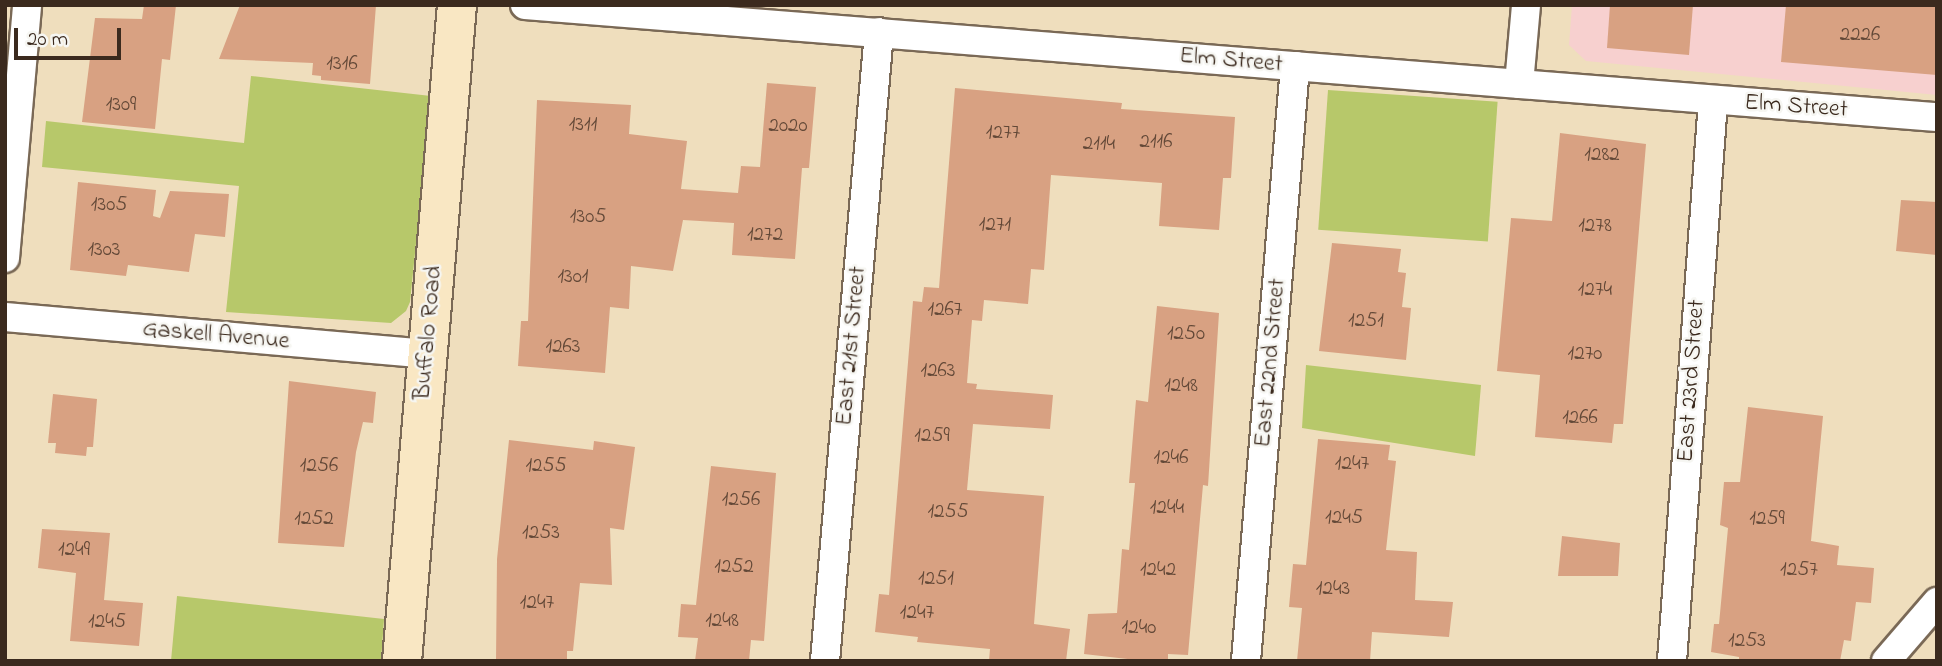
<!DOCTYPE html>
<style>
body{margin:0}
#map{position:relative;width:1942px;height:666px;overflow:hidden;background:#efdebd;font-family:"Indie Flower",sans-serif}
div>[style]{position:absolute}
.built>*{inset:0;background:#f7d0cf}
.green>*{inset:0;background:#b7c86a;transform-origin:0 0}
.building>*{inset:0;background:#d8a182}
.roads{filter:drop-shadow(2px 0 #7a6956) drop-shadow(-2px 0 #7a6956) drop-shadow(0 2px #7a6956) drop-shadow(0 -2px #7a6956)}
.minor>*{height:28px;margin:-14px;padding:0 14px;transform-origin:14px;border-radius:14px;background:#fff}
.secondary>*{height:38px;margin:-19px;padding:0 19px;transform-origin:19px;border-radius:19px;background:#f9e7c3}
span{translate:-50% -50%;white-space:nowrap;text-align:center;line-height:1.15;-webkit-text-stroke:5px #f6f6f2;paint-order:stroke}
.number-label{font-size:21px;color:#624837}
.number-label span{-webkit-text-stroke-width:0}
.street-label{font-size:24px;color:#3b2a1e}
.frame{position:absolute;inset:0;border:7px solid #3b2a1e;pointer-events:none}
.scale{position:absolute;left:14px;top:28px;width:107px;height:32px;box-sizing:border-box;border:4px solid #3b2a1e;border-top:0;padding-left:9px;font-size:21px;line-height:24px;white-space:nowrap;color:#3b2a1e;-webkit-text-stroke:5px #f6f6f2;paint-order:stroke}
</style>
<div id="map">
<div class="built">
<div style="clip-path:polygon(1572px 5px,1937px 5px,1937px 95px,1586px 61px,1569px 45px)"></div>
</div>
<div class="green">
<div style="clip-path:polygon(251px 76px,431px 96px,410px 302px,406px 311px,391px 323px,226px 312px,239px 186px,42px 167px,46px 121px,244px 143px)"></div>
<div style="left:1328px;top:90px;width:170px;height:140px;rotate:4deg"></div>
<div style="clip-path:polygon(1306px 365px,1481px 385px,1475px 456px,1302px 428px)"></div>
<div style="clip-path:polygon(177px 596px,384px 619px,381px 661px,171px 661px)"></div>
</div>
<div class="building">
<div style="clip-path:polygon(144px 5px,176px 5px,170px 60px,162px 59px,155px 129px,82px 122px,95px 18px,142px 19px)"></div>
<div style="clip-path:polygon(240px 5px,376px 5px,370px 84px,321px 80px,321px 76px,312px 75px,313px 63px,219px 59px)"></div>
<div style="clip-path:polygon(1610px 5px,1693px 5px,1689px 55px,1607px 48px)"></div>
<div style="clip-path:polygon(1786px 5px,1937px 5px,1937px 75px,1781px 62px)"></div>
<div style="clip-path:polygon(767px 83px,816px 87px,809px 168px,802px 168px,795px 259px,732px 255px,734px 223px,683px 220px,673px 271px,631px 266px,629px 309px,610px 307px,605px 373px,518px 366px,521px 321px,528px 321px,537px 100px,631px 105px,629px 134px,687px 141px,681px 189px,738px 193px,741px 166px,760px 167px)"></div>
<div style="clip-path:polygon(955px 88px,1122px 103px,1121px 109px,1235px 117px,1231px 178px,1223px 178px,1219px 230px,1159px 226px,1162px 183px,1051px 175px,1044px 270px,1031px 269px,1028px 304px,984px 300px,982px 321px,972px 320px,967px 383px,977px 384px,976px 389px,1053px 395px,1050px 429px,973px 424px,967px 490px,1044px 496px,1034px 624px,1070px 629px,1066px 661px,989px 661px,990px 649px,917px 642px,918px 637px,875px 632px,879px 594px,889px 595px,913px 301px,922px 302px,924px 287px,939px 288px)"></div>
<div style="clip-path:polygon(1560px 133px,1646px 144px,1623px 424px,1614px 424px,1612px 443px,1535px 437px,1540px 375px,1497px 371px,1511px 218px,1552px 221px)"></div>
<div style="clip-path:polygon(78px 182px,156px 190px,153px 216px,160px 218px,170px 191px,229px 194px,225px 237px,195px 234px,189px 272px,128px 265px,126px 276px,70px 270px)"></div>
<div style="clip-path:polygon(1901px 200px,1937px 202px,1937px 255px,1896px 251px)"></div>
<div style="clip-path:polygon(1332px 243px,1401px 249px,1398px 272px,1406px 273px,1402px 307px,1411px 308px,1406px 360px,1319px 351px)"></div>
<div style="clip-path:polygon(1157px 306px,1219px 313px,1208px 486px,1203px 485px,1188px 655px,1168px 654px,1168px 661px,1145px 661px,1084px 654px,1088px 614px,1117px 613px,1122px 549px,1129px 550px,1135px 483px,1129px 483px,1136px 400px,1148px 402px)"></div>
<div style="clip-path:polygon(289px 381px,376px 392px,373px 423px,363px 422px,356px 452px,344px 547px,278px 543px)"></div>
<div style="clip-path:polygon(53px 394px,97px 399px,93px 447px,87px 447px,86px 456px,55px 453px,56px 443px,48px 443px)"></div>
<div style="clip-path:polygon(1748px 407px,1823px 416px,1811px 541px,1839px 546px,1837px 565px,1874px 568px,1871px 603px,1856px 602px,1851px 641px,1844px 640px,1840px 661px,1739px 661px,1739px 657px,1711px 652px,1714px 624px,1719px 624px,1728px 528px,1720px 525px,1724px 482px,1740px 482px)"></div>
<div style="clip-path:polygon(1318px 439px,1390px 445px,1388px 460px,1396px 461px,1386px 550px,1417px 552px,1415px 600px,1453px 602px,1449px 637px,1372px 632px,1370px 661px,1297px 661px,1302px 608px,1289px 607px,1293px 564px,1306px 565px)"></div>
<div style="clip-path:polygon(509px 440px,593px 450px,594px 441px,635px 447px,624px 530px,610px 528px,612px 585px,580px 583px,573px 651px,567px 651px,567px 661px,496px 661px,497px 559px)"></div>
<div style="clip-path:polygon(711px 466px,776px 473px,764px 641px,751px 640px,749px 661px,695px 661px,698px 638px,678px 637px,681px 604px,696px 605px)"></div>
<div style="clip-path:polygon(42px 529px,110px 533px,104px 600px,143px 603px,139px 646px,70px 641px,76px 573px,38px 568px)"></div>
<div style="clip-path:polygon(1562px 536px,1620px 543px,1618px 576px,1558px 576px)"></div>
</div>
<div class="roads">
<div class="minor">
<div style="left:525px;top:5px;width:1416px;rotate:4.54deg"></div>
<div style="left:1519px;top:84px;width:79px;rotate:-84.9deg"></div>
<div style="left:5px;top:258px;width:254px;rotate:-85deg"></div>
<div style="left:5px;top:317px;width:424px;rotate:5deg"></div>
<div style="left:825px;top:661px;width:631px;rotate:-85.09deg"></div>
<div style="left:1246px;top:661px;width:597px;rotate:-85.29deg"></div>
<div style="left:1672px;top:661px;width:561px;rotate:-85.81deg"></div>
<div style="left:1886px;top:661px;width:78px;rotate:-49.2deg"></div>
</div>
<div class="secondary">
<div style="left:402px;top:661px;width:658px;rotate:-85.21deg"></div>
</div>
</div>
<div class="number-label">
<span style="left:1860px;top:35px">2226</span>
<span style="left:342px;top:64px">1316</span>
<span style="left:121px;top:105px">1309</span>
<span style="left:583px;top:125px">1311</span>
<span style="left:788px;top:126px">2020</span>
<span style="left:1003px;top:133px">1277</span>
<span style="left:1156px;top:142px">2116</span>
<span style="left:1099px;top:144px">2114</span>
<span style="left:1602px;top:155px">1282</span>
<span style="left:109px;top:205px">1305</span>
<span style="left:588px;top:217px">1305</span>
<span style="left:995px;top:225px">1271</span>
<span style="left:1595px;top:226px">1278</span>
<span style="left:765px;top:235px">1272</span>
<span style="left:104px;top:250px">1303</span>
<span style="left:573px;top:277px">1301</span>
<span style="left:1595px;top:290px">1274</span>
<span style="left:945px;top:310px">1267</span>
<span style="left:1366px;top:321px">1251</span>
<span style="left:1186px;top:334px">1250</span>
<span style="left:563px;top:347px">1263</span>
<span style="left:1585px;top:354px">1270</span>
<span style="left:938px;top:371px">1263</span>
<span style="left:1181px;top:386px">1248</span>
<span style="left:1580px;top:418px">1266</span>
<span style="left:932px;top:436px">1259</span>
<span style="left:1171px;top:458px">1246</span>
<span style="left:1352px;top:464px">1247</span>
<span style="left:319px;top:466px">1256</span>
<span style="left:546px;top:466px">1255</span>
<span style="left:741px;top:500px">1256</span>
<span style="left:1167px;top:508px">1244</span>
<span style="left:948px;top:512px">1255</span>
<span style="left:1344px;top:518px">1245</span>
<span style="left:314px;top:519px">1252</span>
<span style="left:1767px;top:519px">1259</span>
<span style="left:541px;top:533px">1253</span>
<span style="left:74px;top:550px">1249</span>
<span style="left:734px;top:567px">1252</span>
<span style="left:1158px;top:570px">1242</span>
<span style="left:1799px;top:570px">1257</span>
<span style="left:936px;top:579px">1251</span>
<span style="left:1333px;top:589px">1243</span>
<span style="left:537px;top:603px">1247</span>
<span style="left:917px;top:613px">1247</span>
<span style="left:722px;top:621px">1248</span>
<span style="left:107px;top:622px">1245</span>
<span style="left:1139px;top:628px">1240</span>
<span style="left:1747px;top:641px">1253</span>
</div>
<div class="street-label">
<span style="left:1231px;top:61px;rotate:5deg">Elm Street</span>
<span style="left:1796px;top:107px;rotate:4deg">Elm Street</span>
<span style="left:429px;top:333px;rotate:-85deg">Buffalo Road</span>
<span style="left:216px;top:336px;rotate:5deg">Gaskell Avenue</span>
<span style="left:852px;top:346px;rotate:-85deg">East 21st Street</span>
<span style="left:1271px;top:363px;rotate:-85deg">East 22nd Street</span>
<span style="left:1692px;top:381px;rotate:-86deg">East 23rd Street</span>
</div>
<div class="frame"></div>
<div class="scale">20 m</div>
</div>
